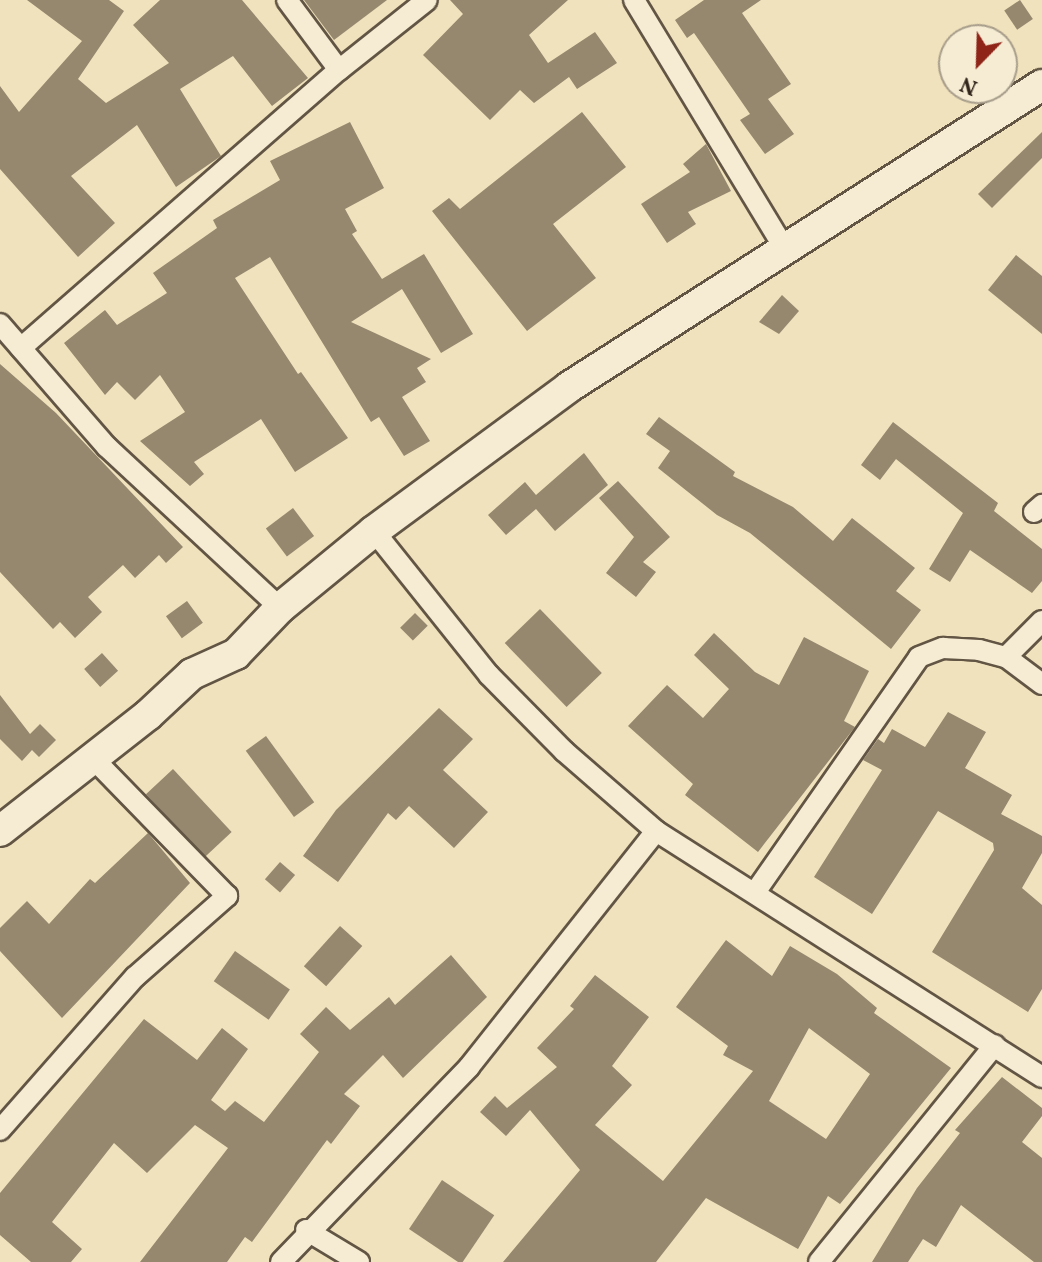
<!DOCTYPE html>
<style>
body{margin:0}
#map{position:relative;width:1042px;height:1262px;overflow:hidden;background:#f0e2bc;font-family:Vollkorn,serif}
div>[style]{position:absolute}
.building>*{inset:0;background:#95886f;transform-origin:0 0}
.roads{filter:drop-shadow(2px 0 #625544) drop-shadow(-2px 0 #625544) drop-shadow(0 2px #625544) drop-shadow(0 -2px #625544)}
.minor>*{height:20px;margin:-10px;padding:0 10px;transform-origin:10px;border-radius:10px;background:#f5ecd3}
.secondary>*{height:30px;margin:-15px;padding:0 15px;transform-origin:15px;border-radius:15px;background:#f5ecd3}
span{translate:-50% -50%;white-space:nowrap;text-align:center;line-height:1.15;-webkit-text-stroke:8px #f5ecd3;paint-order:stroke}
.north{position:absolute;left:938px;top:24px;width:80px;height:80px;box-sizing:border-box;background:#f5ecd3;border:2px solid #a79d8a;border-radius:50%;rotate:203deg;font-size:22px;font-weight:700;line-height:32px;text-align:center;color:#33261c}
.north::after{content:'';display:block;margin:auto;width:28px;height:36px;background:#8f2418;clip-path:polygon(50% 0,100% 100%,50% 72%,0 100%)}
</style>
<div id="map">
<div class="building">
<div style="clip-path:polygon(27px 0,109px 0,124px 11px,78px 79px,106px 103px,169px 63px,133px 25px,160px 0,242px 0,308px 78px,272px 106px,233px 56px,180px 89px,221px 156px,176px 187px,137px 125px,71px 176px,115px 223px,78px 257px,0 169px,0 86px,19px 112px,82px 41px)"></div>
<div style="clip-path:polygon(304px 0,387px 0,334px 40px)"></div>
<div style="clip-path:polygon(450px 0,568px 0,529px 35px,548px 63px,595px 32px,617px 63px,577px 89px,569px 77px,534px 103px,520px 90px,490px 120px,423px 55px,463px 14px)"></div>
<div style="clip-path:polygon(704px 0,761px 0,742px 13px,791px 84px,768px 99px,794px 134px,765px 154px,740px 120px,750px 114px,694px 33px,687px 38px,675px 20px)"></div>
<div style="left:1020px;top:0;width:23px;height:19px;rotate:56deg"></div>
<div style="clip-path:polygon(582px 112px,626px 167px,553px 224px,596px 278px,527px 331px,432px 211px,449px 198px,460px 209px)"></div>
<div style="clip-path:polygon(350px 122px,384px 188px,345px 209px,357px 231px,352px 234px,382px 279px,424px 254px,473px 334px,441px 353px,402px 289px,351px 322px,431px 359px,417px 368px,426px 382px,402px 397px,430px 441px,404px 456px,379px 417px,371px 422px,270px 257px,235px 278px,298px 374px,301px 372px,348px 438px,295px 472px,261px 419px,194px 462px,204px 474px,190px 486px,140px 441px,185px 412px,160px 375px,135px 400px,117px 382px,105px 395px,64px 343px,105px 310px,117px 325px,167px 293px,153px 273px,217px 228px,213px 220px,280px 180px,270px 161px)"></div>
<div style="clip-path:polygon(1042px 132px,1042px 158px,992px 208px,978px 194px)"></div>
<div style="clip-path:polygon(706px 144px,731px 191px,688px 212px,696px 224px,667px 243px,641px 204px,690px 172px,683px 164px)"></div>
<div style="clip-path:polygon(1016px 255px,1042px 276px,1042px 334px,988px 290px)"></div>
<div style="clip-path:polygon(782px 295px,799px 311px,779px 334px,759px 322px)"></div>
<div style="clip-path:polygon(0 364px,56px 413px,183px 547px,166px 563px,159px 555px,135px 578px,123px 565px,88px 597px,102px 612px,75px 638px,60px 622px,53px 629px,0 572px)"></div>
<div style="clip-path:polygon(659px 417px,735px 472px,733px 476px,793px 507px,833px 541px,852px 518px,915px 568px,896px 591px,921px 610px,891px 649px,750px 533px,717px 515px,658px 468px,670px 451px,646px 434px)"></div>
<div style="clip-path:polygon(893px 422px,998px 503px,994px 511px,1042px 549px,1042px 581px,1032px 593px,970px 550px,950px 582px,929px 569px,963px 513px,896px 459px,880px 480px,861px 465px)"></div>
<div style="clip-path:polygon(584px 453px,608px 485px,555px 531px,536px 509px,506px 535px,488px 515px,525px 482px,536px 495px)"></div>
<div style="clip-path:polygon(618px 481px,670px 537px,643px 562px,656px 572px,636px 597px,606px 573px,634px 537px,599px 498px)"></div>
<div style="left:293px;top:508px;width:35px;height:34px;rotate:53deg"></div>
<div style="left:187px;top:601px;width:27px;height:26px;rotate:54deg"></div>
<div style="left:540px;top:609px;width:89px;height:49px;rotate:46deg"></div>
<div style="left:415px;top:613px;width:18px;height:21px;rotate:45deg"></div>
<div style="clip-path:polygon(714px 633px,755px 672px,779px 685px,804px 637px,869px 671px,844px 721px,855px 727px,758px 852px,685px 795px,693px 784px,628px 726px,667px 685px,703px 718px,729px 689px,694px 655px)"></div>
<div style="left:102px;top:653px;width:24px;height:24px;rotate:48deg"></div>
<div style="clip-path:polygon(0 695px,30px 734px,40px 724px,56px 740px,39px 757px,32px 750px,22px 761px,0 739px)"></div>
<div style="clip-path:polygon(439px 708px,473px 739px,443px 770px,488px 812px,454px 848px,409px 806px,396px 820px,388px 813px,338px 882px,303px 856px,336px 810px)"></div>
<div style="clip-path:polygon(948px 712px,986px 732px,965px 768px,1012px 795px,1001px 814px,1042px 836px,1042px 853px,1022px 888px,1042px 905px,1042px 989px,1028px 1012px,932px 952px,994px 850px,993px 843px,938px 811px,872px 914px,814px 877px,882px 770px,863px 760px,878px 739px,884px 743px,892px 729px,925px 747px)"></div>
<div style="left:266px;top:736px;width:82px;height:25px;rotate:54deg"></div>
<div style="left:173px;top:769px;width:86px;height:37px;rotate:47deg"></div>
<div style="clip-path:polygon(148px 833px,190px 883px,62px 1018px,0 951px,0 928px,27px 901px,49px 924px,90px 879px,95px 883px)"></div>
<div style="left:280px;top:862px;width:20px;height:23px;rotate:41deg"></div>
<div style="left:340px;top:926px;width:30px;height:54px;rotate:42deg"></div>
<div style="clip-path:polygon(evenodd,726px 940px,772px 976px,790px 946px,837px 974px,877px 1008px,874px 1013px,951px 1068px,840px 1204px,828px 1196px,798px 1249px,706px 1198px,656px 1262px,503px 1262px,580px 1170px,530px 1110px,506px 1136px,480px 1112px,495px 1096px,507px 1108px,557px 1067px,537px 1048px,574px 1009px,570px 1006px,595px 975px,649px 1017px,612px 1066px,632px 1085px,595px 1125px,663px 1181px,753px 1071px,723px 1055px,728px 1046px,676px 1007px,726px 940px,809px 1028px,870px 1074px,826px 1139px,769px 1101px,809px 1028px)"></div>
<div style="left:235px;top:951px;width:67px;height:37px;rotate:35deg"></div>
<div style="clip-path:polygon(451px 955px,487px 997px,403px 1078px,383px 1055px,344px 1094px,360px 1106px,331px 1144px,327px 1140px,252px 1242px,245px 1237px,227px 1262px,140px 1262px,228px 1148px,195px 1125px,147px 1173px,114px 1143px,52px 1222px,82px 1249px,71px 1262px,31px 1262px,0 1235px,0 1193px,144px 1019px,197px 1060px,222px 1028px,248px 1049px,211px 1100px,225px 1111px,235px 1101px,264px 1122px,319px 1052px,300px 1034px,326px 1007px,350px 1030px,389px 997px,395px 1005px)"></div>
<div style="clip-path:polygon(1002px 1077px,1042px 1108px,1042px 1116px,1022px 1142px,1042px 1158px,1042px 1262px,1034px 1262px,961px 1205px,936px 1247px,923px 1239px,908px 1262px,872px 1262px,917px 1188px,960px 1133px,955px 1130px)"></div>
<div style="left:442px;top:1180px;width:63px;height:59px;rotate:34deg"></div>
</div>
<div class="roads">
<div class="minor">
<div style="left:287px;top:0;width:87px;rotate:53.4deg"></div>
<div style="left:634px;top:0;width:288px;rotate:58.8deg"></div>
<div style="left:0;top:324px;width:163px;rotate:49deg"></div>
<div style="left:107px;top:447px;width:236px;rotate:42.9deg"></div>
<div style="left:21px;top:348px;width:422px;rotate:-41.2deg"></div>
<div style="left:339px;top:70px;width:112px;rotate:-38.5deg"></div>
<div style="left:1034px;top:512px;width:11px;rotate:-41deg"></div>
<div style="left:374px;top:531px;width:184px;rotate:51.4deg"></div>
<div style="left:489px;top:675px;width:107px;rotate:45.4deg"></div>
<div style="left:564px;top:751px;width:122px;rotate:41deg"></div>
<div style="left:656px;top:831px;width:458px;rotate:32.5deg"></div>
<div style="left:1006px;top:657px;width:51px;rotate:-45deg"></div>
<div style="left:756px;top:891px;width:285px;rotate:-55.1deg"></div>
<div style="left:919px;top:657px;width:26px;rotate:-21deg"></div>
<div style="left:943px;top:648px;width:36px;rotate:3deg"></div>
<div style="left:979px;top:650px;width:28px;rotate:15deg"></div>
<div style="left:1006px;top:657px;width:45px;rotate:36.9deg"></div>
<div style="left:0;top:1130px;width:204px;rotate:-48.6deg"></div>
<div style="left:135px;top:977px;width:123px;rotate:-41.4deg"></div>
<div style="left:227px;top:896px;width:194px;rotate:-134.2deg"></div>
<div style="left:306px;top:1230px;width:62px;rotate:31.1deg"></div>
<div style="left:281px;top:1262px;width:271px;rotate:-46deg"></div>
<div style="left:469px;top:1067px;width:301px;rotate:-51.6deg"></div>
<div style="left:819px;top:1262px;width:279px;rotate:-51deg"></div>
</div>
<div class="secondary">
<div style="left:0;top:831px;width:188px;rotate:-38.1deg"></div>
<div style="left:148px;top:715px;width:60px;rotate:-43deg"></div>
<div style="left:192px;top:674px;width:48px;rotate:-24.4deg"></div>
<div style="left:236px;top:654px;width:64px;rotate:-46.3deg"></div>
<div style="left:280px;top:608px;width:122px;rotate:-39.3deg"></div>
<div style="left:374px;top:531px;width:242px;rotate:-36.4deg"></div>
<div style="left:569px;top:387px;width:561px;rotate:-32.56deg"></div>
</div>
</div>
<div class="north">N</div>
</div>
